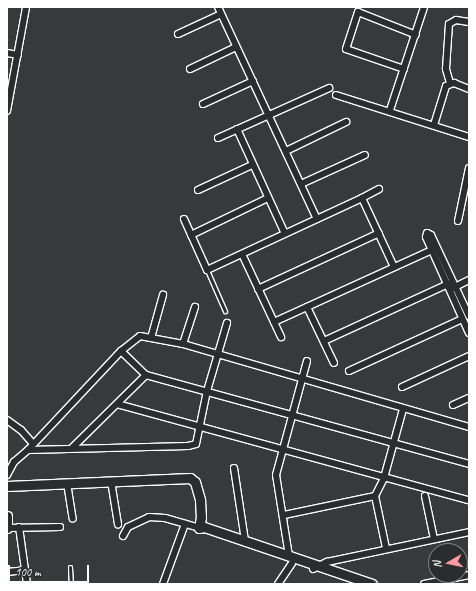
<!DOCTYPE html>
<style>
body{margin:0}
#map{position:relative;width:476px;height:591px;overflow:hidden;background:#373a3b;font-family:Caveat,sans-serif}
div>[style]{position:absolute}
.roads{filter:drop-shadow(1px 0 #fff) drop-shadow(-1px 0 #fff) drop-shadow(0 1px #fff) drop-shadow(0 -1px #fff)}
.lane>*{height:3px;margin:-1.5px;padding:0 1.5px;transform-origin:1.5px;border-radius:1.5px;background:#2a2d2e}
.street>*{height:6px;margin:-3px;padding:0 3px;transform-origin:3px;border-radius:3px;background:#2a2d2e}
.secondary>*{height:9px;margin:-4.5px;padding:0 4.5px;transform-origin:4.5px;border-radius:4.5px;background:#2a2d2e}
span{translate:-50% -50%;white-space:nowrap;text-align:center;line-height:1.15;-webkit-text-stroke:4px #2a2d2e;paint-order:stroke}
.frame{position:absolute;inset:0;border:8px solid #fff;pointer-events:none}
.north{position:absolute;left:428px;top:543px;width:40px;height:40px;box-sizing:border-box;background:#2a2d2e;border:1px solid #7f8182;border-radius:50%;rotate:261deg;font-size:11px;font-weight:700;line-height:16px;text-align:center;color:#fff}
.north::after{content:'';display:block;margin:auto;width:14px;height:18px;background:#ff9aa2;clip-path:polygon(50% 0,100% 100%,50% 72%,0 100%)}
.scale{position:absolute;left:8px;top:565px;width:81px;height:18px;box-sizing:border-box;border:2px solid #fff;border-top:0;padding-left:5px;font-size:12px;line-height:14px;white-space:nowrap;color:#fff;-webkit-text-stroke:3px #2a2d2e;paint-order:stroke}
</style>
<div id="map">
<div class="roads">
<div class="lane">
<div style="left:207px;top:270px;width:45px;rotate:66.3deg"></div>
<div style="left:70px;top:567px;width:17px;rotate:87deg"></div>
</div>
<div class="street">
<div style="left:218px;top:7px;width:234px;rotate:65deg"></div>
<div style="left:178px;top:34px;width:47px;rotate:-24.9deg"></div>
<div style="left:7px;top:53px;width:11px;rotate:10deg"></div>
<div style="left:190px;top:69px;width:51px;rotate:-25.6deg"></div>
<div style="left:404px;top:69px;width:61px;rotate:-161deg"></div>
<div style="left:346px;top:49px;width:39px;rotate:-72deg"></div>
<div style="left:358px;top:12px;width:62px;rotate:21.6deg"></div>
<div style="left:450px;top:83px;width:15px;rotate:-106deg"></div>
<div style="left:446px;top:69px;width:45px;rotate:-86.2deg"></div>
<div style="left:449px;top:24px;width:8px;rotate:-30deg"></div>
<div style="left:456px;top:20px;width:13px;rotate:9deg"></div>
<div style="left:336px;top:95px;width:139px;rotate:17.5deg"></div>
<div style="left:203px;top:104px;width:55px;rotate:-24.7deg"></div>
<div style="left:390px;top:110px;width:108px;rotate:-71.7deg"></div>
<div style="left:7px;top:111px;width:106px;rotate:-79.6deg"></div>
<div style="left:434px;top:125px;width:41px;rotate:-72.9deg"></div>
<div style="left:446px;top:86px;width:9px;rotate:-21deg"></div>
<div style="left:454px;top:83px;width:16px;rotate:22deg"></div>
<div style="left:237px;top:129px;width:115px;rotate:65.4deg"></div>
<div style="left:218px;top:138px;width:122px;rotate:-24.2deg"></div>
<div style="left:286px;top:151px;width:67px;rotate:-25.8deg"></div>
<div style="left:301px;top:184px;width:70px;rotate:-24.4deg"></div>
<div style="left:379px;top:189px;width:19px;rotate:152deg"></div>
<div style="left:362px;top:198px;width:76px;rotate:65.1deg"></div>
<div style="left:198px;top:190px;width:60px;rotate:-24.8deg"></div>
<div style="left:184px;top:219px;width:56px;rotate:65.7deg"></div>
<div style="left:207px;top:270px;width:171px;rotate:-24.9deg"></div>
<div style="left:458px;top:221px;width:54px;rotate:-78.3deg"></div>
<div style="left:191px;top:235px;width:85px;rotate:-25.7deg"></div>
<div style="left:242px;top:254px;width:92px;rotate:64.8deg"></div>
<div style="left:453px;top:288px;width:18px;rotate:-27deg"></div>
<div style="left:258px;top:289px;width:133px;rotate:-24.8deg"></div>
<div style="left:307px;top:307px;width:62px;rotate:64.3deg"></div>
<div style="left:469px;top:316px;width:89px;rotate:-115.1deg"></div>
<div style="left:431px;top:235px;width:4px;rotate:-153deg"></div>
<div style="left:427px;top:233px;width:4px;rotate:104deg"></div>
<div style="left:426px;top:237px;width:105px;rotate:65.9deg"></div>
<div style="left:274px;top:322px;width:176px;rotate:-24.5deg"></div>
<div style="left:151px;top:338px;width:45px;rotate:-74.4deg"></div>
<div style="left:324px;top:341px;width:139px;rotate:-24.7deg"></div>
<div style="left:183px;top:344px;width:39px;rotate:-72deg"></div>
<div style="left:121px;top:351px;width:35px;rotate:44deg"></div>
<div style="left:146px;top:375px;width:335px;rotate:15.4deg"></div>
<div style="left:349px;top:371px;width:124px;rotate:-24.7deg"></div>
<div style="left:402px;top:387px;width:74px;rotate:-24.8deg"></div>
<div style="left:117px;top:404px;width:365px;rotate:15.3deg"></div>
<div style="left:453px;top:405px;width:17px;rotate:-24deg"></div>
<div style="left:7px;top:420px;width:17px;rotate:36deg"></div>
<div style="left:21px;top:430px;width:18px;rotate:49deg"></div>
<div style="left:72px;top:448px;width:104px;rotate:-44.6deg"></div>
<div style="left:28px;top:450px;width:160px;rotate:-1.4deg"></div>
<div style="left:188px;top:446px;width:8px;rotate:-14deg"></div>
<div style="left:196px;top:444px;width:54px;rotate:-78.3deg"></div>
<div style="left:207px;top:391px;width:71px;rotate:-73.6deg"></div>
<div style="left:234px;top:468px;width:74px;rotate:81.4deg"></div>
<div style="left:7px;top:475px;width:15px;rotate:-62deg"></div>
<div style="left:14px;top:462px;width:18px;rotate:-41deg"></div>
<div style="left:28px;top:450px;width:136px;rotate:-46.8deg"></div>
<div style="left:121px;top:351px;width:24px;rotate:-38deg"></div>
<div style="left:140px;top:336px;width:44px;rotate:10.5deg"></div>
<div style="left:183px;top:344px;width:298px;rotate:16.2deg"></div>
<div style="left:111px;top:481px;width:44px;rotate:80.8deg"></div>
<div style="left:67px;top:483px;width:36px;rotate:81deg"></div>
<div style="left:425px;top:496px;width:44px;rotate:78.2deg"></div>
<div style="left:284px;top:515px;width:93px;rotate:-11.8deg"></div>
<div style="left:19px;top:527px;width:58px;rotate:82deg"></div>
<div style="left:8px;top:528px;width:52px;rotate:-1.1deg"></div>
<div style="left:123px;top:536px;width:10px;rotate:-61deg"></div>
<div style="left:128px;top:527px;width:23px;rotate:-25deg"></div>
<div style="left:149px;top:517px;width:16px;rotate:4deg"></div>
<div style="left:165px;top:518px;width:35px;rotate:16deg"></div>
<div style="left:386px;top:548px;width:53px;rotate:-101.9deg"></div>
<div style="left:375px;top:496px;width:20px;rotate:-63deg"></div>
<div style="left:384px;top:478px;width:72px;rotate:-74.6deg"></div>
<div style="left:289px;top:556px;width:82px;rotate:-99.1deg"></div>
<div style="left:276px;top:475px;width:118px;rotate:-74.8deg"></div>
<div style="left:313px;top:569px;width:16px;rotate:-27deg"></div>
<div style="left:327px;top:562px;width:145px;rotate:-11.9deg"></div>
<div style="left:7px;top:572px;width:18px;rotate:-6deg"></div>
<div style="left:163px;top:584px;width:64px;rotate:-69.9deg"></div>
<div style="left:278px;top:584px;width:25px;rotate:-56deg"></div>
<div style="left:424px;top:584px;width:46px;rotate:-11.3deg"></div>
</div>
<div class="secondary">
<div style="left:7px;top:486px;width:183px;rotate:-2.5deg"></div>
<div style="left:190px;top:478px;width:6px;rotate:39deg"></div>
<div style="left:195px;top:482px;width:19px;rotate:74deg"></div>
<div style="left:200px;top:500px;width:17px;rotate:87deg"></div>
<div style="left:201px;top:517px;width:11px;rotate:100deg"></div>
<div style="left:7px;top:516px;width:12px;rotate:90deg"></div>
<div style="left:199px;top:528px;width:5px;rotate:-11deg"></div>
<div style="left:204px;top:527px;width:177px;rotate:18.7deg"></div>
</div>
</div>
<div class="frame"></div>
<div class="north">N</div>
<div class="scale">100 m</div>
</div>
